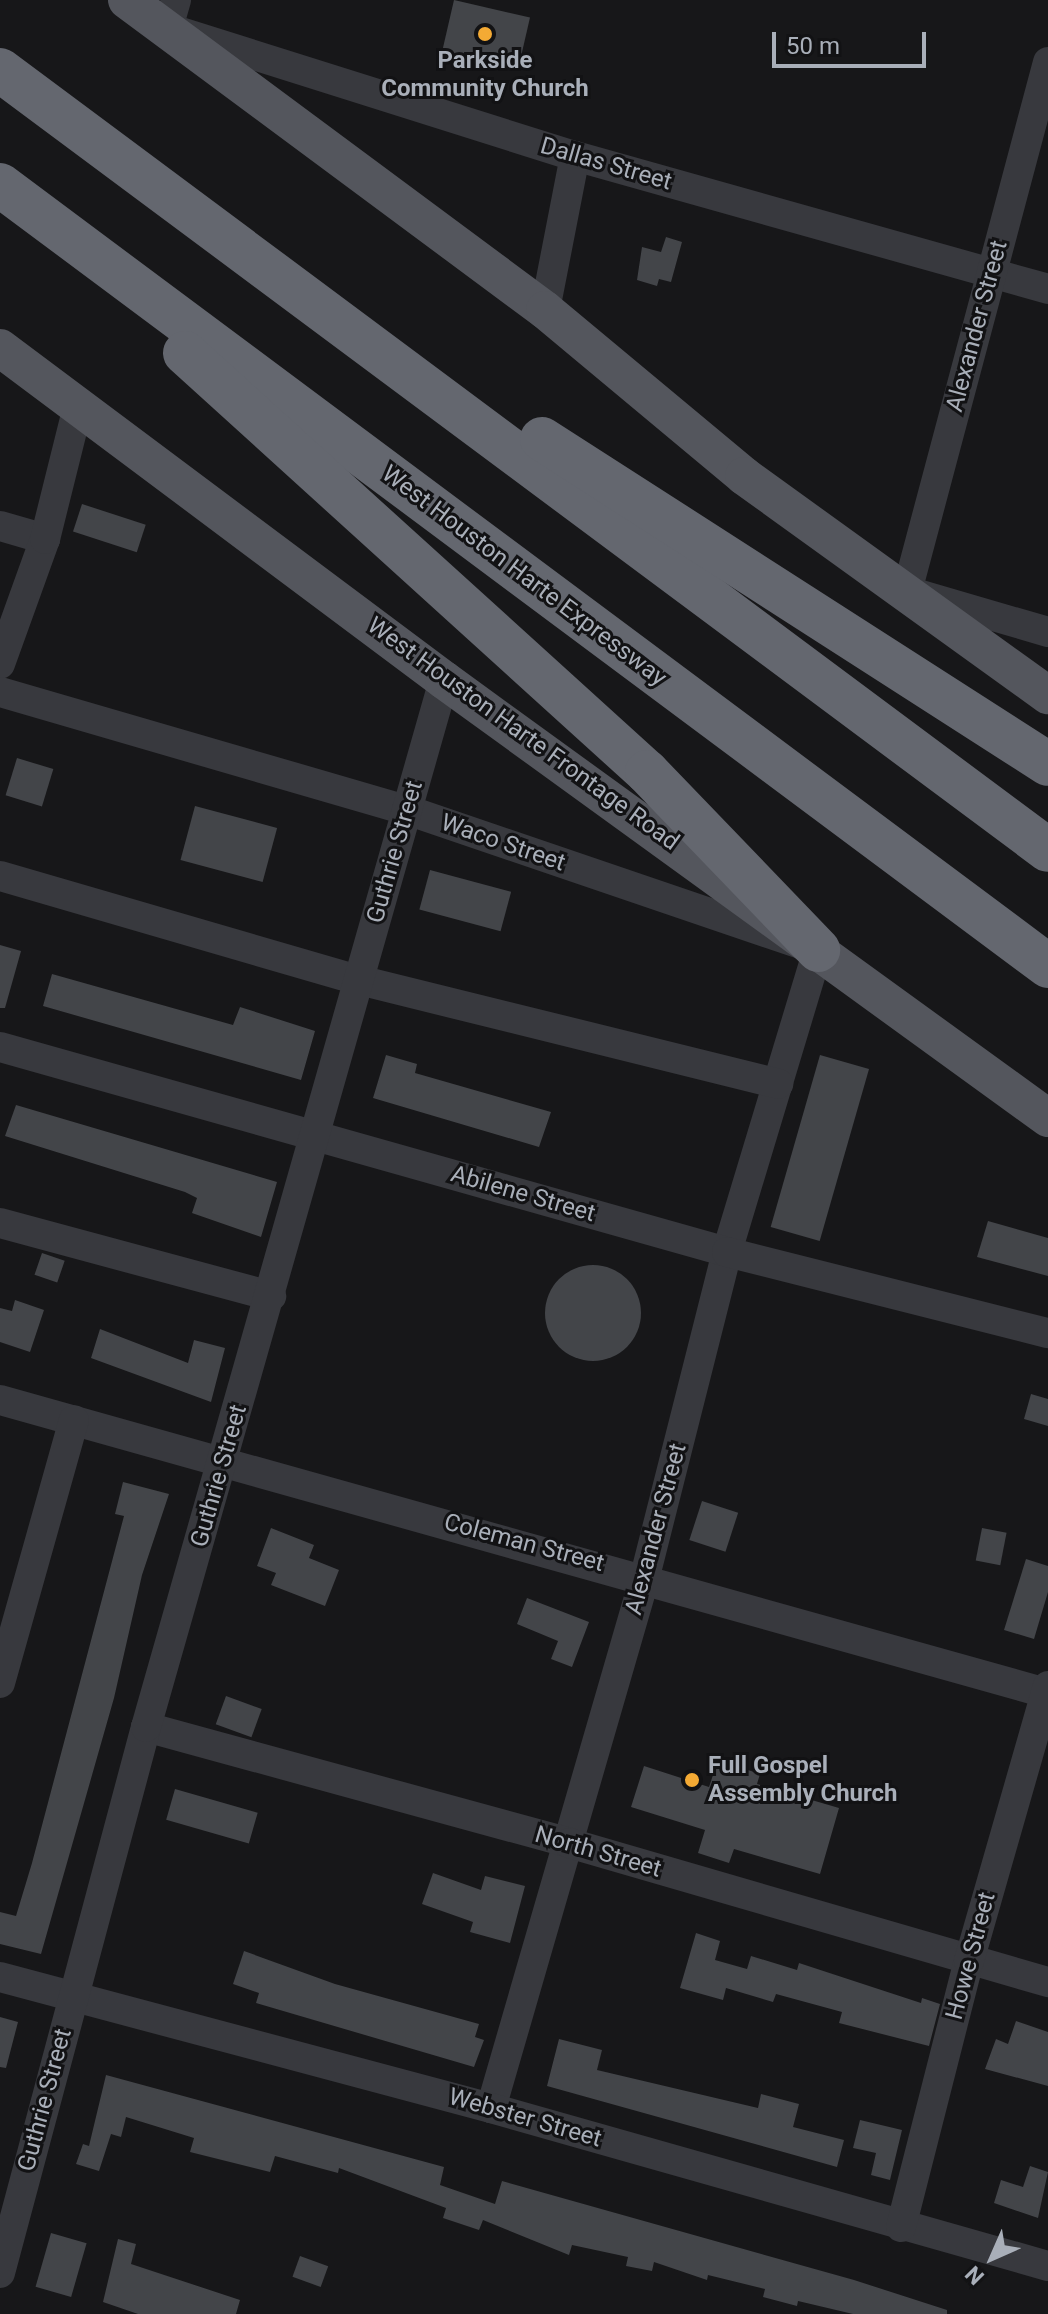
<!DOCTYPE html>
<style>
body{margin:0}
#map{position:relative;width:1048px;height:2314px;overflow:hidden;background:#171719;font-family:Roboto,sans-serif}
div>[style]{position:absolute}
.building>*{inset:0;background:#434549;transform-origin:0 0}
.round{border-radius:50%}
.minor>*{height:30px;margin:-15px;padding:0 15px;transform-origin:15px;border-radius:15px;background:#38393e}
.major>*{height:38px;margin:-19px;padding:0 19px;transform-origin:19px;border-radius:19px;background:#54565d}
.highway>*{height:44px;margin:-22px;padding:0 22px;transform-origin:22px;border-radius:22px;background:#64676f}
.dots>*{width:22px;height:22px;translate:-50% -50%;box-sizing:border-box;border:4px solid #121214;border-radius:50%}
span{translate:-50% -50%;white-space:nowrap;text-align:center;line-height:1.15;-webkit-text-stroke:6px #121214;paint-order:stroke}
.poi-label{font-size:24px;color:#a9afb9;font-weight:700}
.left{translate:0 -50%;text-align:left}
.street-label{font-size:24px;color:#a9afb9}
.north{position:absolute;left:952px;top:2218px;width:80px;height:80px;-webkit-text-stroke:6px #121214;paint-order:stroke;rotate:225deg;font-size:22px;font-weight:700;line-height:32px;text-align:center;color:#a9afb9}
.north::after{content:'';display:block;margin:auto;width:28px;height:36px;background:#a9afb9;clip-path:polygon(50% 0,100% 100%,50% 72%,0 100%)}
.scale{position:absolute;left:772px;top:32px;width:154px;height:36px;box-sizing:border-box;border:4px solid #a9afb9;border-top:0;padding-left:10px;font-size:24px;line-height:28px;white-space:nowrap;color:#a9afb9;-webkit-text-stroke:6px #121214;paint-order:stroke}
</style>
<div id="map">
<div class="building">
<div style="left:454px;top:0;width:78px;height:53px;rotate:13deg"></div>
<div style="clip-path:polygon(666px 237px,682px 242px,671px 282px,659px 279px,657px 286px,637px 280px,642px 247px,661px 252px)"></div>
<div style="left:82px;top:504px;width:67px;height:29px;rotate:18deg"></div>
<div style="left:17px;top:758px;width:38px;height:39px;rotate:17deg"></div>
<div style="left:195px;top:806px;width:85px;height:56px;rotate:15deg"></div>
<div style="left:430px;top:870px;width:84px;height:41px;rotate:15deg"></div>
<div style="clip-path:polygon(0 945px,21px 951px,5px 1008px,0 1008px)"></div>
<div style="clip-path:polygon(52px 974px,233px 1025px,240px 1007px,315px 1031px,301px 1080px,43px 1006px)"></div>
<div style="clip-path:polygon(386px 1055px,417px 1064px,415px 1073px,551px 1112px,539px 1147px,373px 1098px)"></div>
<div style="left:820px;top:1055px;width:51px;height:179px;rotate:16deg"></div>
<div style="clip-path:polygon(16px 1105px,277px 1182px,261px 1237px,192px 1213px,197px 1198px,185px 1192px,5px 1136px)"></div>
<div style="clip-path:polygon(988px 1221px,1048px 1238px,1048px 1276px,977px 1257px)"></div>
<div style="left:42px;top:1253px;width:24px;height:23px;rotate:19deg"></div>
<div class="round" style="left:545px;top:1265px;width:96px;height:96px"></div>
<div style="clip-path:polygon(15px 1300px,44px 1310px,30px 1352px,0 1342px,0 1308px,12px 1311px)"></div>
<div style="clip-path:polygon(100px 1329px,188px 1363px,194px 1340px,225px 1348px,211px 1402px,91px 1358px)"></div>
<div style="clip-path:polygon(1031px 1394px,1048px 1399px,1048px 1426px,1024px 1419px)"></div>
<div style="clip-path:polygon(123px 1482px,169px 1494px,142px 1575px,114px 1698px,41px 1954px,0 1944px,0 1912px,16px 1916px,32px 1863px,124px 1516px,115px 1514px)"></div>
<div style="left:702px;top:1501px;width:38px;height:41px;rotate:18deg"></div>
<div style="clip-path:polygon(271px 1528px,314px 1545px,309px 1558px,339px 1570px,325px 1606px,271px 1585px,276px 1573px,257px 1566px)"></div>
<div style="left:982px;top:1528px;width:25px;height:33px;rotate:11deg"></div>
<div style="clip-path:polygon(1026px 1559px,1048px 1566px,1048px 1592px,1034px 1639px,1004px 1630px)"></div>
<div style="clip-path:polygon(527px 1598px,589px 1622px,572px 1667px,551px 1659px,558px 1641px,517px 1624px)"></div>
<div style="left:226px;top:1696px;width:38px;height:30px;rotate:20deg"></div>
<div style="clip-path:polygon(718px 1760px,760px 1774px,757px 1784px,839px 1808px,820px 1874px,734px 1849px,729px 1863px,698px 1853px,705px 1830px,631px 1807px,644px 1766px,709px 1787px)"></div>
<div style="left:175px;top:1789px;width:86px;height:32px;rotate:16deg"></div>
<div style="clip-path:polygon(433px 1873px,481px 1890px,485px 1876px,525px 1886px,510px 1943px,470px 1932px,473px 1922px,422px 1904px)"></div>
<div style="clip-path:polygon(696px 1933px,720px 1941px,715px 1960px,747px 1969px,751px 1956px,797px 1970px,799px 1963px,921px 2003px,922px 1998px,940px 2004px,929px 2046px,839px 2023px,842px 2012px,776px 1994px,773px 2002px,726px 1988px,723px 2000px,680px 1988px)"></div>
<div style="clip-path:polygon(244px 1951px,335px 1984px,479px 2024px,475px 2037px,484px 2040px,474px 2067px,256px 2003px,259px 1993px,233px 1984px)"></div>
<div style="clip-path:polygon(0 2017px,18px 2022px,6px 2068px,0 2067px)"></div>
<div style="clip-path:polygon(1016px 2021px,1048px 2032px,1048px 2086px,985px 2069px,996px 2039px,1008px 2044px)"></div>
<div style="clip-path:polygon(559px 2039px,602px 2050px,597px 2070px,758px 2108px,761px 2094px,799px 2104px,793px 2127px,844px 2140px,837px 2167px,547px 2086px)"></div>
<div style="clip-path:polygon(106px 2075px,444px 2167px,440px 2185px,495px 2204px,502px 2181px,854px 2280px,947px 2310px,947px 2314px,853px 2314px,798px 2301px,797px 2306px,763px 2297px,765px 2289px,708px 2275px,707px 2280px,654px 2262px,652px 2271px,626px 2266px,628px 2257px,572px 2245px,569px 2255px,483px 2220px,479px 2230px,443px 2218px,446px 2208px,339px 2168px,338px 2173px,275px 2156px,270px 2172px,190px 2152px,194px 2138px,126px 2117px,121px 2137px,111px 2134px,99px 2171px,76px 2164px,83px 2144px,89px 2146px)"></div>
<div style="clip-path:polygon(860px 2120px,902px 2130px,890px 2180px,871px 2175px,876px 2153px,853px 2148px)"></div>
<div style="clip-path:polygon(1030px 2166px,1048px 2172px,1038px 2218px,994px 2203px,1001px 2180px,1023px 2187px)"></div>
<div style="left:51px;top:2233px;width:37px;height:56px;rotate:16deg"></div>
<div style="clip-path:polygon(118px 2239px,136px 2244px,131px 2264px,240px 2300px,236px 2314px,138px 2314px,103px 2302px)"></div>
<div style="left:300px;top:2256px;width:30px;height:22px;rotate:20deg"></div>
</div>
<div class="minor">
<div style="left:176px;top:0;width:29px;rotate:106deg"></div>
<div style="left:168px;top:28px;width:427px;rotate:17.5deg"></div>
<div style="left:575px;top:156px;width:491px;rotate:15.7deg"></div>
<div style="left:1048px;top:62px;width:547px;rotate:104.92deg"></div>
<div style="left:907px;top:591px;width:147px;rotate:16.2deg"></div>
<div style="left:545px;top:310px;width:157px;rotate:-79deg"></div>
<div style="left:0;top:526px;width:47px;rotate:16.1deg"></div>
<div style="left:0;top:664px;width:133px;rotate:-70.2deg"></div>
<div style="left:45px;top:539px;width:140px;rotate:-76deg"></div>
<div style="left:0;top:692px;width:424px;rotate:16.2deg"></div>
<div style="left:407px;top:810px;width:434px;rotate:18.8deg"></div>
<div style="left:818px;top:950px;width:315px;rotate:106.8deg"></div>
<div style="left:727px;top:1252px;width:335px;rotate:104.2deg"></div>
<div style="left:645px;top:1577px;width:553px;rotate:106.17deg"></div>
<div style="left:0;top:876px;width:374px;rotate:16.2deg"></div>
<div style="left:359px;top:980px;width:432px;rotate:13.9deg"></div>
<div style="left:0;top:1047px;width:755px;rotate:15.75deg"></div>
<div style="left:727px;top:1252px;width:331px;rotate:14.2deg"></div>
<div style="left:0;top:1223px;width:281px;rotate:15.1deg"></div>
<div style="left:0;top:1400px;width:1086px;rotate:15.65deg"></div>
<div style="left:0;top:1683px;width:273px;rotate:-74.3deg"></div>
<div style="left:146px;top:1727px;width:439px;rotate:15.3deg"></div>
<div style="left:569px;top:1843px;width:499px;rotate:16.2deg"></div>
<div style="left:0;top:1977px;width:508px;rotate:14.94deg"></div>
<div style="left:491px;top:2108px;width:579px;rotate:15.84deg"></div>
<div style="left:901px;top:2227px;width:275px;rotate:-75.7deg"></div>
<div style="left:969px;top:1961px;width:286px;rotate:-74deg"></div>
<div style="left:0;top:2273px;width:565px;rotate:-75.03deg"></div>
<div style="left:146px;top:1727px;width:1089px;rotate:-74.11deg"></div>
</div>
<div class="major">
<div style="left:127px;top:0;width:520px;rotate:36.56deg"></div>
<div style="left:545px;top:310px;width:259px;rotate:39.8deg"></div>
<div style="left:744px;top:476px;width:375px;rotate:35.8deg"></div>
<div style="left:0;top:348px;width:554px;rotate:36.79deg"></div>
<div style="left:444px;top:680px;width:746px;rotate:35.95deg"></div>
</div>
<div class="highway">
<div style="left:0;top:70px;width:1306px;rotate:36.66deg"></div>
<div style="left:0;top:185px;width:1307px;rotate:36.69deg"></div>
<div style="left:185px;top:353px;width:624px;rotate:42.21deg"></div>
<div style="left:647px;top:772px;width:247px;rotate:46.1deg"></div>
<div style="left:542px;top:439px;width:601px;rotate:32.71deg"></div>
</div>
<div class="dots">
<div style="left:485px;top:34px;background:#f4aa34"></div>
<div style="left:692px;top:1780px;background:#f4aa34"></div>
</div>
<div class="poi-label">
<span style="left:485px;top:75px">Parkside<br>Community Church</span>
<span class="left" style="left:708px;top:1780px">Full Gospel<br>Assembly Church</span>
</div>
<div class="street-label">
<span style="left:606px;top:164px;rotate:16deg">Dallas Street</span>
<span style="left:977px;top:326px;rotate:-75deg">Alexander Street</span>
<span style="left:524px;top:576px;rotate:37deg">West Houston Harte Expressway</span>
<span style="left:523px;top:734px;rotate:36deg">West Houston Harte Frontage Road</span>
<span style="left:503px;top:843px;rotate:19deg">Waco Street</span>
<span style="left:395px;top:852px;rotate:-74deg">Guthrie Street</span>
<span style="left:523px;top:1194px;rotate:16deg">Abilene Street</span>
<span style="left:219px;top:1476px;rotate:-74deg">Guthrie Street</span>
<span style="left:656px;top:1529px;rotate:-75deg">Alexander Street</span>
<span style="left:524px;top:1543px;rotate:15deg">Coleman Street</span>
<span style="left:598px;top:1852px;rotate:16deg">North Street</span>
<span style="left:971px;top:1956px;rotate:-75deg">Howe Street</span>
<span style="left:45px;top:2100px;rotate:-75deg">Guthrie Street</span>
<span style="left:525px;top:2118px;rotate:16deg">Webster Street</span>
</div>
<div class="north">N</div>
<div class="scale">50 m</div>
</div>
